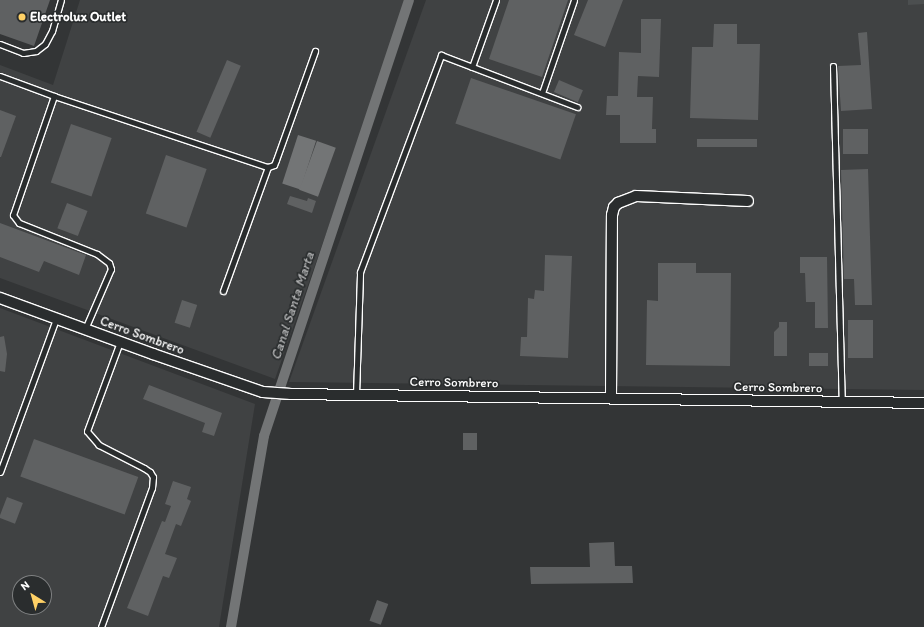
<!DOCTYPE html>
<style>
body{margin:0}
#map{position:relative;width:924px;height:627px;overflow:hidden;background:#333536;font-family:Itim,sans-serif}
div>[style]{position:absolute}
.built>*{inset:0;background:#404243}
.green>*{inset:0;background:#4c4f50}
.water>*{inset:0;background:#737576;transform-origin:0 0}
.canal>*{height:10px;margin:-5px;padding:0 5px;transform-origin:5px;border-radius:5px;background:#737576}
.building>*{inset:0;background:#5f6162;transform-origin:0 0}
.roads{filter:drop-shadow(1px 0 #fff) drop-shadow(-1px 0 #fff) drop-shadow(0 1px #fff) drop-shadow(0 -1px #fff)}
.lane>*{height:5px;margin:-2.5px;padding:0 2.5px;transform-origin:2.5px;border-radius:2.5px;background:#2a2d2e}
.street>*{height:10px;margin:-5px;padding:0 5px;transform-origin:5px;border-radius:5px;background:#2a2d2e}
.dots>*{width:11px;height:11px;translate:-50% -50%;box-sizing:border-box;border:2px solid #2a2d2e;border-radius:50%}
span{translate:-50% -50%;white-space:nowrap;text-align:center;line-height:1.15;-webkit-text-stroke:3.5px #2a2d2e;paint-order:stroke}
.poi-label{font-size:13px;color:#fff;font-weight:700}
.left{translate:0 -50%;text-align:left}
.street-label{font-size:13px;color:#fff}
.water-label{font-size:14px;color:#b2b3b4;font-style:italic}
.north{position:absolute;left:12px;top:575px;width:40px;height:40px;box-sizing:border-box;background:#2a2d2e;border:1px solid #7f8182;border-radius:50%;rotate:323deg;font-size:11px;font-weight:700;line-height:16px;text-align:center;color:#fff}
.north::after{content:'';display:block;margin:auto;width:14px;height:18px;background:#ffd166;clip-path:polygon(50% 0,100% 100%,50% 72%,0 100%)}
</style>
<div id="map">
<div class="built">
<div style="clip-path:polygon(80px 0,408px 0,275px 379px,0 278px,0 65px,53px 85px)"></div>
<div style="clip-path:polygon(426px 0,924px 0,924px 390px,289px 382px)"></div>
<div style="clip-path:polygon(evenodd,0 308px,255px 404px,219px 627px,0 627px,0 308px,20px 583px,44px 583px,44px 607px,20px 607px,20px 583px)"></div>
</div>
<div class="green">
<div style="clip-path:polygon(908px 0,924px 0,924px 4px,908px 5px)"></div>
</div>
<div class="water">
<div style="left:298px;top:135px;width:19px;height:51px;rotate:18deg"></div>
<div style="left:317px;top:141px;width:20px;height:52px;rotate:20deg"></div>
</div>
<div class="canal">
<div style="left:231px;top:627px;width:194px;rotate:-80.2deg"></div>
<div style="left:264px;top:436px;width:459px;rotate:-71.6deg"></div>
</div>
<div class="building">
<div style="clip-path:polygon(0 0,50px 0,34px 46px,0 34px)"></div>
<div style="clip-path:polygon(509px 0,568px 0,542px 77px,489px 59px)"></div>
<div style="clip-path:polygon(588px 0,623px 0,605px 47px,574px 35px)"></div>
<div style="clip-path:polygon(641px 19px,661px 19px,659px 77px,638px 76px,637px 97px,653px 97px,652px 129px,656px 129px,656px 143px,620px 143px,620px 115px,606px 115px,607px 96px,618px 96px,619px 52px,641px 53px)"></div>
<div style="clip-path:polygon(714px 24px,737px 24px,737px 44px,760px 44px,758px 120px,690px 118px,692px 47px,713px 47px)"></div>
<div style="clip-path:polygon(867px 32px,872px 109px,841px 111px,838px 66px,861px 65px,858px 33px)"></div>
<div style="left:227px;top:60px;width:15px;height:78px;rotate:23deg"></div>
<div style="left:471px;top:78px;width:111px;height:48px;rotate:19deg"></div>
<div style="left:559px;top:80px;width:26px;height:13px;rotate:23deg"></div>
<div style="clip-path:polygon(0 110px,16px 116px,1px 157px,0 157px)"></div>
<div style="left:71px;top:124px;width:43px;height:62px;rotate:19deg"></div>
<div style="left:843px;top:129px;width:25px;height:25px"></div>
<div style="left:697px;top:139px;width:60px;height:8px"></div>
<div style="left:166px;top:155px;width:43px;height:62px;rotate:19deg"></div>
<div style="clip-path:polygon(868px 169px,872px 305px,855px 305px,854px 279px,844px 279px,841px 170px)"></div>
<div style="clip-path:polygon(290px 196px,307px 201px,308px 198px,316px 201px,312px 213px,287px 204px)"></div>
<div style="left:67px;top:203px;width:22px;height:27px;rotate:21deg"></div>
<div style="clip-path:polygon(0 223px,86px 255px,79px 275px,44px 261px,39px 272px,0 257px)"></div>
<div style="clip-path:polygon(545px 255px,572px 256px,568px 358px,520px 356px,521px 337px,527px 337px,528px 298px,534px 299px,535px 290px,544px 291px)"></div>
<div style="clip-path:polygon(800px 257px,827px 257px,828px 328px,815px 328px,815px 302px,806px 302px,805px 273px,800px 273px)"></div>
<div style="clip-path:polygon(658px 263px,696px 263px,696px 273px,731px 273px,730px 366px,646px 365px,647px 300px,658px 301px)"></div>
<div style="left:182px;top:300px;width:16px;height:24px;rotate:18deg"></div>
<div style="left:848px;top:320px;width:25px;height:38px"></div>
<div style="clip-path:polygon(779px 322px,787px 322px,787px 356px,774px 356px,774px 332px,779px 327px)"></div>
<div style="clip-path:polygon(4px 336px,7px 354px,5px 372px,0 371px,0 337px)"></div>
<div style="left:809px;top:353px;width:19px;height:13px"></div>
<div style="clip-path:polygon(149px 385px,222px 413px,214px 436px,202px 432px,205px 423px,143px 399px)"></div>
<div style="left:463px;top:433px;width:14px;height:17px"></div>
<div style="left:34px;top:439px;width:111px;height:40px;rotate:20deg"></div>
<div style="clip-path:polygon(173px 481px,191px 487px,187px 499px,191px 501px,181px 526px,176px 524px,165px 554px,177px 558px,169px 578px,163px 576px,148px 616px,127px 608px,162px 521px,165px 522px,171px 506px,165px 504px)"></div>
<div style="left:7px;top:497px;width:17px;height:22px;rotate:21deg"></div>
<div style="clip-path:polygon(614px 542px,615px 566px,632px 566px,633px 583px,531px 584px,530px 567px,590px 567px,589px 543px)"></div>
<div style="left:377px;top:600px;width:12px;height:22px;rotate:20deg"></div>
</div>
<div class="roads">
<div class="lane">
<div style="left:0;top:44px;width:25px;rotate:21deg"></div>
<div style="left:23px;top:53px;width:13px;rotate:-9deg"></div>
<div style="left:36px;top:51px;width:11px;rotate:-38deg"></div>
<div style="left:45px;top:44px;width:15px;rotate:-62deg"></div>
<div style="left:52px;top:31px;width:32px;rotate:-74deg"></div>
<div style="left:833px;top:66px;width:336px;rotate:88.5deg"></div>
<div style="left:472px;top:67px;width:71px;rotate:-70.3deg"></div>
<div style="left:0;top:76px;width:58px;rotate:20.3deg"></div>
<div style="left:542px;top:93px;width:98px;rotate:-71deg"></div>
<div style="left:223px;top:291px;width:132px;rotate:-70.1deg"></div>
<div style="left:85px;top:329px;width:65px;rotate:-66.6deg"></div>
<div style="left:111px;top:269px;width:6px;rotate:-108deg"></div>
<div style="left:109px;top:263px;width:15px;rotate:-143deg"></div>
<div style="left:97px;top:254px;width:84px;rotate:-158.3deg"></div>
<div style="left:19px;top:223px;width:10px;rotate:-127deg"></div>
<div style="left:13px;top:215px;width:126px;rotate:-71deg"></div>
<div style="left:54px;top:96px;width:225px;rotate:18.4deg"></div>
<div style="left:268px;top:167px;width:6px;rotate:-18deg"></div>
<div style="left:274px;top:165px;width:5px;rotate:-68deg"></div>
<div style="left:276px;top:160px;width:116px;rotate:-70.3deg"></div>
<div style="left:356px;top:395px;width:123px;rotate:-88.1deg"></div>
<div style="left:360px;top:272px;width:232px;rotate:-69.5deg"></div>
<div style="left:441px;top:55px;width:146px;rotate:20.9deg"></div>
<div style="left:0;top:472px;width:163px;rotate:-69.9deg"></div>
<div style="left:101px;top:627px;width:148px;rotate:-69.9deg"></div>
<div style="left:152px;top:488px;width:11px;rotate:-85deg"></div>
<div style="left:153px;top:477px;width:6px;rotate:-121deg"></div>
<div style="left:150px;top:472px;width:7px;rotate:-146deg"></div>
<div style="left:144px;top:468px;width:51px;rotate:-152.9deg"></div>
<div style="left:99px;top:445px;width:18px;rotate:-131deg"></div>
<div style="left:87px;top:431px;width:95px;rotate:-69.7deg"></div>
</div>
<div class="street">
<div style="left:0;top:298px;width:163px;rotate:20.1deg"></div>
<div style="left:153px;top:354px;width:116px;rotate:19.1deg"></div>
<div style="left:263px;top:392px;width:28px;rotate:4deg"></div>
<div style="left:291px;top:394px;width:633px;rotate:0.81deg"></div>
<div style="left:611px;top:398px;width:183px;rotate:-89.7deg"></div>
<div style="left:612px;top:215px;width:8px;rotate:-76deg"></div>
<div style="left:614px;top:207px;width:6px;rotate:-45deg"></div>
<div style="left:618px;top:203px;width:19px;rotate:-21deg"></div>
<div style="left:636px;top:196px;width:112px;rotate:2.6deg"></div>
</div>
</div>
<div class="dots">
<div style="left:22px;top:17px;background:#ffd166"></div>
</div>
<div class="poi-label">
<span class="left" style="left:30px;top:17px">Electrolux Outlet</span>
</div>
<div class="street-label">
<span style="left:142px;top:336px;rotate:20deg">Cerro Sombrero</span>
<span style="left:454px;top:383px;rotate:1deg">Cerro Sombrero</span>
<span style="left:778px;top:388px;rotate:1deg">Cerro Sombrero</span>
</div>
<div class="water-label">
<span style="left:293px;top:306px;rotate:-72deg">Canal Santa Marta</span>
</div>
<div class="north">N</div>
</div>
